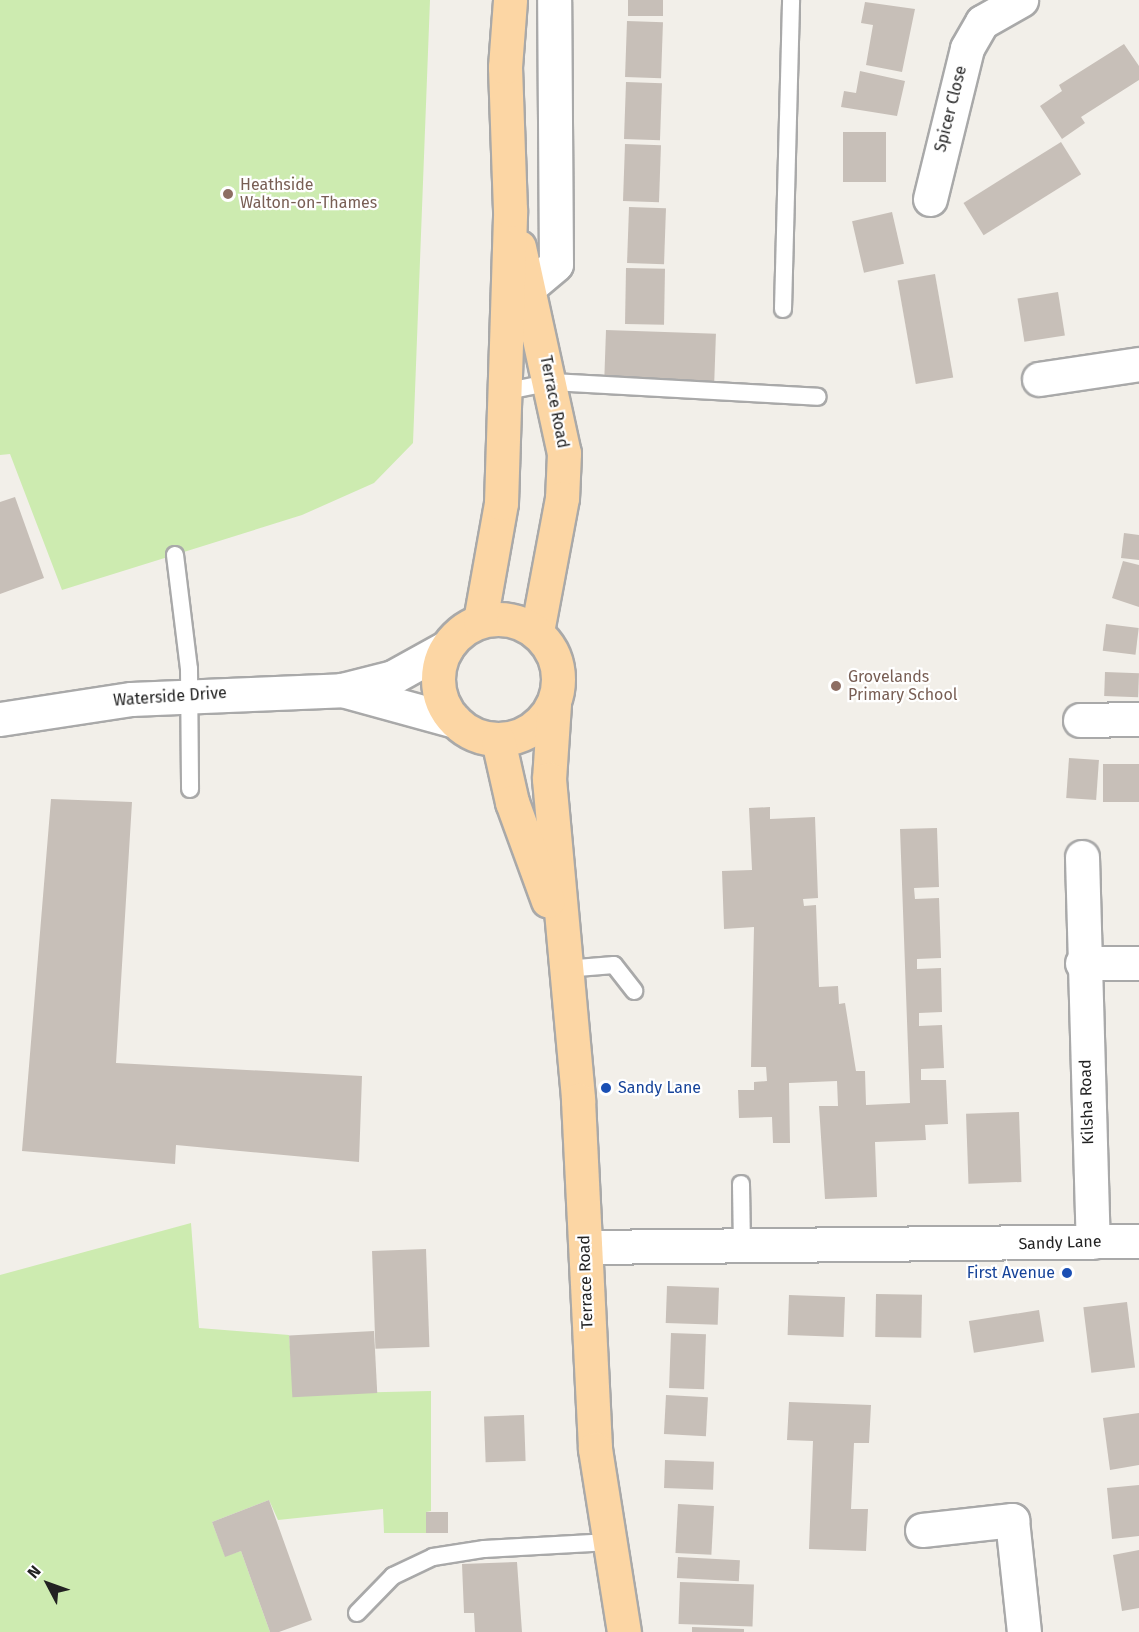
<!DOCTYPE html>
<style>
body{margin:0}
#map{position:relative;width:1139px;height:1632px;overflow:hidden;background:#f2efe9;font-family:"Fira Sans",sans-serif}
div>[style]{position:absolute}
.grass>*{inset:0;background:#cdebb0}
.building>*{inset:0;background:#c7bfb8;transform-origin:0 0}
.roads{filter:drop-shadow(2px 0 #a9a9a9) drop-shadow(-2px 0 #a9a9a9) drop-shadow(0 2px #a9a9a9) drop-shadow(0 -2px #a9a9a9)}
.lane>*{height:16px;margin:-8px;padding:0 8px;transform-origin:8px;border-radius:8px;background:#fff}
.street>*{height:33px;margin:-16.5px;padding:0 16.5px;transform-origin:16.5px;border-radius:16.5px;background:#fff}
.primary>*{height:33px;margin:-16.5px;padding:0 16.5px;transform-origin:16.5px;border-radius:16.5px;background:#fcd6a4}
.primary>.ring{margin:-16.5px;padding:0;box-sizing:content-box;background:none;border:33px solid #fcd6a4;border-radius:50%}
.dots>*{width:16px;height:16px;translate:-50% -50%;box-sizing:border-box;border:3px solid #fff;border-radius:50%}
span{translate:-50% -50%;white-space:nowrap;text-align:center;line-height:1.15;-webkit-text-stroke:4.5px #fff;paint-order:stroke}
.street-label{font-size:16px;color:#222}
.education-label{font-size:16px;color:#785e54}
.left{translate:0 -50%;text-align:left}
.transit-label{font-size:16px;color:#164399}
.right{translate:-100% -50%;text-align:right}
.north{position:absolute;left:18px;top:1554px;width:60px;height:60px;-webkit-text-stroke:4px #fff;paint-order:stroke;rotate:311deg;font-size:16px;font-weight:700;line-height:24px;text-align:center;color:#222}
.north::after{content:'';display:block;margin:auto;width:21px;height:27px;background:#222;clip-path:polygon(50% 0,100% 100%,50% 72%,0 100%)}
</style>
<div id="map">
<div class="grass">
<div style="clip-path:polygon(0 0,430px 0,413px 443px,374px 483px,302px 515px,62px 590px,10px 454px,0 455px)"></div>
<div style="clip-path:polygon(191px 1223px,199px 1328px,289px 1335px,294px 1394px,431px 1391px,431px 1511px,426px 1512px,426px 1533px,384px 1533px,383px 1509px,278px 1520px,269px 1500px,212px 1522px,225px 1556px,241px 1551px,270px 1632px,0 1632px,0 1275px)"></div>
</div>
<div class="building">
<div style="left:628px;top:0;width:35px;height:16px"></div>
<div style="clip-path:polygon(865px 2px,915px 9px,902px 72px,866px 65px,873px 25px,861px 23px)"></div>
<div style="left:627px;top:21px;width:36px;height:56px;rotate:2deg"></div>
<div style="clip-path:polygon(1124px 44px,1139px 66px,1139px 80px,1081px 117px,1085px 123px,1062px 139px,1040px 106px,1062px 91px,1059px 85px)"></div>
<div style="clip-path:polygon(860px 71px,905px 81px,897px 116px,841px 107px,844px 91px,856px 93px)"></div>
<div style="left:626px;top:82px;width:36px;height:57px;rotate:2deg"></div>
<div style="left:843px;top:132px;width:43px;height:50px"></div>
<div style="left:1061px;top:142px;width:38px;height:115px;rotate:58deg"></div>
<div style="left:625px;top:144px;width:36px;height:57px;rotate:2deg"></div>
<div style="left:629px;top:207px;width:37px;height:56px;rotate:2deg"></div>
<div style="left:892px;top:212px;width:53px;height:41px;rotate:77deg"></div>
<div style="left:626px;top:268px;width:39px;height:56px;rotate:1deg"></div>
<div style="left:935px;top:274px;width:105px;height:38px;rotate:80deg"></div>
<div style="left:1058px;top:292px;width:44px;height:41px;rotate:81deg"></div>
<div style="left:606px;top:330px;width:110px;height:49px;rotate:2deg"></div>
<div style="clip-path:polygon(15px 497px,44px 578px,0 594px,0 502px)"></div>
<div style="clip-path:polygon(1124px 533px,1139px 535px,1139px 560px,1121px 558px)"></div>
<div style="clip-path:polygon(1123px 561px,1139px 565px,1139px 607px,1112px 598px)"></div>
<div style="left:1106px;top:624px;width:33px;height:27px;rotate:7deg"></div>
<div style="left:1105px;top:672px;width:34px;height:24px;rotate:2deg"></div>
<div style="left:1069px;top:758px;width:30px;height:40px;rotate:4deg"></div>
<div style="left:1103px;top:764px;width:36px;height:38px"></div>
<div style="clip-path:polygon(51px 799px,132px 802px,116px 1063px,362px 1076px,359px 1162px,176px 1145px,175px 1164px,22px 1151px)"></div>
<div style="clip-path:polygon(770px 807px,770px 819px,815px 817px,818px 898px,803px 899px,804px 906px,816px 905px,819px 987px,838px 986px,839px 1004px,845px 1003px,856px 1071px,865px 1071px,866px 1105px,910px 1103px,900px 829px,937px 828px,939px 887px,914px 888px,915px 899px,939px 898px,941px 958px,917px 959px,917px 969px,941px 968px,942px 1012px,919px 1013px,919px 1026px,942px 1025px,944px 1068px,921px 1069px,921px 1080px,946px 1080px,948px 1124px,925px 1125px,926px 1140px,875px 1142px,877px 1197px,825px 1199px,819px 1106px,838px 1106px,837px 1081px,789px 1083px,790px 1143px,773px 1143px,772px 1117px,739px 1118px,738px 1090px,754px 1090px,754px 1082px,767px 1081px,766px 1067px,751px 1067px,754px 927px,724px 929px,722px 871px,752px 870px,749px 808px)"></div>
<div style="left:1019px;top:1112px;width:70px;height:53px;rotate:88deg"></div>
<div style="left:426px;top:1249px;width:98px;height:54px;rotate:88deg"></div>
<div style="left:667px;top:1286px;width:52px;height:37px;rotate:2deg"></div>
<div style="left:876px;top:1294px;width:46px;height:43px;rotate:1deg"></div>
<div style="left:789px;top:1295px;width:56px;height:40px;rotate:2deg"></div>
<div style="left:1127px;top:1302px;width:66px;height:44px;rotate:83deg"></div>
<div style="left:1039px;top:1310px;width:32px;height:71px;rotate:81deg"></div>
<div style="left:374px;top:1331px;width:62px;height:85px;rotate:87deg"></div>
<div style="left:671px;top:1333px;width:35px;height:55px;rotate:2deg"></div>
<div style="left:666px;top:1395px;width:42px;height:39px;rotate:3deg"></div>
<div style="clip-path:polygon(789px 1402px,871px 1405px,869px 1443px,854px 1443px,851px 1509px,868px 1509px,866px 1551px,809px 1549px,813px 1441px,787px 1440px)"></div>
<div style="clip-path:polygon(1139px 1413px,1139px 1465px,1110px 1470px,1103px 1418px)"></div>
<div style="left:524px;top:1415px;width:46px;height:40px;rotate:88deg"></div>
<div style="left:665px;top:1460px;width:49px;height:28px;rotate:2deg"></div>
<div style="clip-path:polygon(1139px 1485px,1139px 1536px,1112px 1539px,1107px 1488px)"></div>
<div style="clip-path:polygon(269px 1500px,312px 1620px,279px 1632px,270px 1632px,241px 1551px,225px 1557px,212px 1522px)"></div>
<div style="left:678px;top:1504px;width:36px;height:49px;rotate:3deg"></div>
<div style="left:426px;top:1512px;width:22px;height:21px"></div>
<div style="clip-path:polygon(1139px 1550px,1139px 1608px,1122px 1611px,1113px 1555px)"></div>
<div style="left:678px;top:1557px;width:62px;height:21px;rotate:3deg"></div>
<div style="clip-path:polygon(517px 1562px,522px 1632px,475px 1632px,474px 1613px,464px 1613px,462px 1564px)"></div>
<div style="left:680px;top:1582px;width:74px;height:42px;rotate:2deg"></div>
<div style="clip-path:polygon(692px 1627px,744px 1629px,744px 1632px,692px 1632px)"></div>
</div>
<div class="roads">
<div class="lane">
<div style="left:783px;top:309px;width:309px;rotate:-88.5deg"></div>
<div style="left:503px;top:392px;width:50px;rotate:-11.5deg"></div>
<div style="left:552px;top:382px;width:266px;rotate:3.2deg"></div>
<div style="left:175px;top:555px;width:115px;rotate:83deg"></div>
<div style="left:189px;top:669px;width:120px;rotate:89.5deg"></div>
<div style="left:565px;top:969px;width:49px;rotate:-4.7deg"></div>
<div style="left:614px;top:965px;width:33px;rotate:52deg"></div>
<div style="left:741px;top:1184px;width:62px;rotate:89.1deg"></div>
<div style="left:357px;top:1613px;width:52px;rotate:-45.8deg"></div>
<div style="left:393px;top:1576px;width:44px;rotate:-25.4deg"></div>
<div style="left:433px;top:1557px;width:52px;rotate:-8.9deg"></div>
<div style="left:484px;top:1549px;width:126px;rotate:-3.2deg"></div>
</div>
<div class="street">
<div style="left:930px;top:199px;width:155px;rotate:-76.2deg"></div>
<div style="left:967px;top:48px;width:30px;rotate:-60deg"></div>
<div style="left:982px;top:22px;width:45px;rotate:-29.4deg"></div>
<div style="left:529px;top:287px;width:35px;rotate:-40deg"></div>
<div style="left:556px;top:264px;width:264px;rotate:-90.4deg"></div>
<div style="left:1039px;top:379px;width:101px;rotate:-8.5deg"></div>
<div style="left:342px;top:690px;width:117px;rotate:15.3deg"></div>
<div style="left:0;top:719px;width:133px;rotate:-8.7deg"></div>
<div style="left:131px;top:699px;width:211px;rotate:-2.4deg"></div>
<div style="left:342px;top:690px;width:53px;rotate:-14.3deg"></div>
<div style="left:393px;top:677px;width:62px;rotate:-29.1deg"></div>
<div style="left:1080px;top:720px;width:59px;rotate:-1deg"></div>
<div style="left:1082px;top:857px;width:385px;rotate:88.4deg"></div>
<div style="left:1082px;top:963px;width:57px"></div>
<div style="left:586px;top:1247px;width:553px;rotate:-0.62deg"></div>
<div style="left:922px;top:1530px;width:91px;rotate:-6.3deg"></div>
<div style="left:1012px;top:1520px;width:113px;rotate:83.9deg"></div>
</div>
<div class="primary">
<div style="left:519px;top:247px;width:211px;rotate:77.7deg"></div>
<div style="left:564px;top:453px;width:45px;rotate:92.5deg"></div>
<div style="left:562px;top:498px;width:136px;rotate:100.6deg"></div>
<div class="ring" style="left:438px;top:619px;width:87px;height:87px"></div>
<div style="left:480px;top:621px;width:120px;rotate:-79.9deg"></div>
<div style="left:501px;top:503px;width:293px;rotate:-88.2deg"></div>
<div style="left:510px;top:210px;width:143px;rotate:-92deg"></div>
<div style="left:505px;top:67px;width:67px;rotate:-85.7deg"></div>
<div style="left:554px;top:704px;width:75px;rotate:93.8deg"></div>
<div style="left:549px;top:779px;width:322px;rotate:84.8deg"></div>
<div style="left:578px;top:1100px;width:349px;rotate:87.2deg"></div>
<div style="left:595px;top:1449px;width:185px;rotate:81deg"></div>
<div style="left:498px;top:740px;width:64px;rotate:77.3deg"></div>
<div style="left:512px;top:802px;width:105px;rotate:70deg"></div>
</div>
</div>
<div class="dots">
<div style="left:228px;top:194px;background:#8d6e63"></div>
<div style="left:836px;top:686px;background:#8d6e63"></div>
<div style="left:606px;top:1088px;background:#1a4fb4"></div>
<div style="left:1067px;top:1273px;background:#1a4fb4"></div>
</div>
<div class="street-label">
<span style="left:951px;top:109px;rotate:-76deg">Spicer Close</span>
<span style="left:554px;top:402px;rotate:79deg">Terrace Road</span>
<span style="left:170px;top:697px;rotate:-4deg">Waterside Drive</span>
<span style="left:1087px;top:1102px;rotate:-92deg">Kilsha Road</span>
<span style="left:1060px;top:1243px;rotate:-2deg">Sandy Lane</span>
<span style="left:586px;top:1282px;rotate:-92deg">Terrace Road</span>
</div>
<div class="education-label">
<span class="left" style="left:240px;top:194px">Heathside<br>Walton-on-Thames</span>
<span class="left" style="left:848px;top:686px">Grovelands<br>Primary School</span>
</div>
<div class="transit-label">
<span class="left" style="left:618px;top:1088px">Sandy Lane</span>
<span class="right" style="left:1055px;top:1273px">First Avenue</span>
</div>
<div class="north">N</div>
</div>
